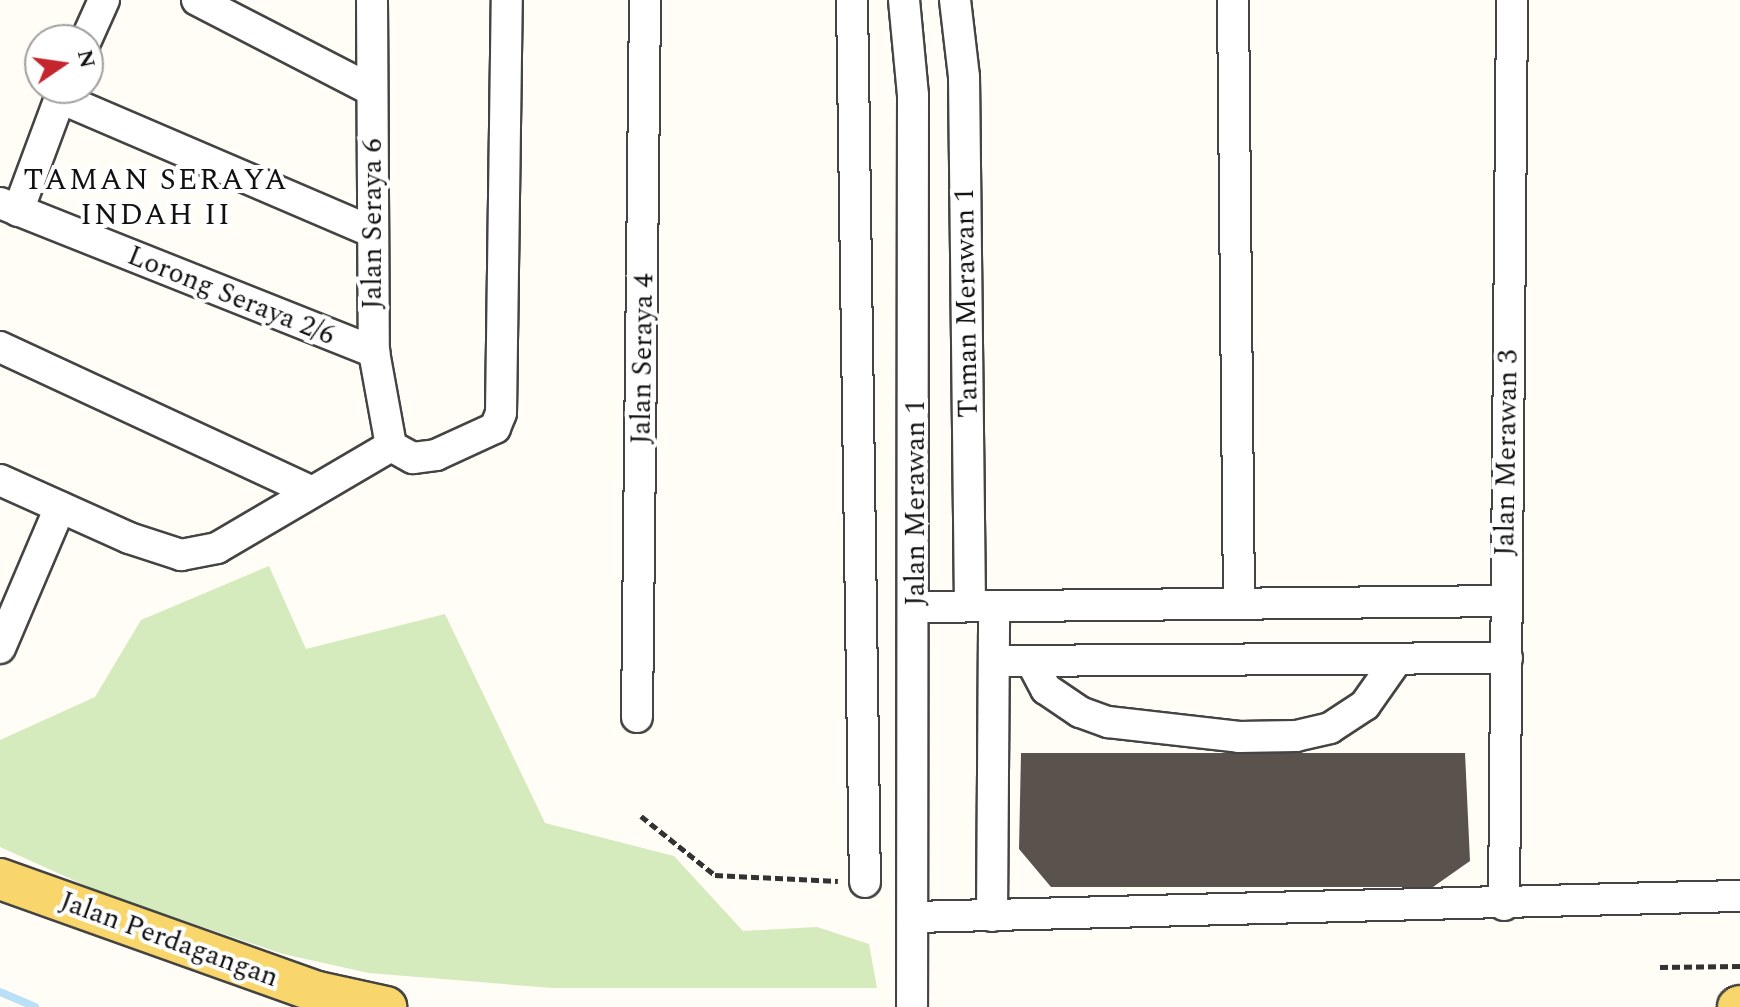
<!DOCTYPE html>
<style>
body{margin:0}
#map{position:relative;width:1740px;height:1007px;overflow:hidden;background:#fffdf5;font-family:Spectral,serif}
div>[style]{position:absolute}
.green>*{inset:0;background:#d5ebbd}
.stream>*{height:8px;margin:-4px;padding:0 4px;transform-origin:4px;border-radius:4px;background:#b9e0f7}
.building>*{inset:0;background:#5a524d}
.path>*{height:5px;margin-top:-2.5px;transform-origin:0;background:repeating-linear-gradient(90deg,#333 0 8px,transparent 0 12px)}
.roads{filter:drop-shadow(2px 0 #444) drop-shadow(-2px 0 #444) drop-shadow(0 2px #444) drop-shadow(0 -2px #444)}
.minor>*{height:30px;margin:-15px;padding:0 15px;transform-origin:15px;border-radius:15px;background:#fff}
.major>*{height:40px;margin:-20px;padding:0 20px;transform-origin:20px;border-radius:20px;background:#f9d66b}
span{translate:-50% -50%;white-space:nowrap;text-align:center;line-height:1.15;-webkit-text-stroke:8px #fff;paint-order:stroke}
.street-label{font-size:28px;color:#111}
.neighbourhood-label{font-size:30px;color:#111;letter-spacing:2px}
.north{position:absolute;left:24px;top:24px;width:80px;height:80px;box-sizing:border-box;background:#fff;border:2px solid #a0a0a0;border-radius:50%;rotate:77deg;font-size:22px;font-weight:700;line-height:32px;text-align:center;color:#111}
.north::after{content:'';display:block;margin:auto;width:28px;height:36px;background:#c4262e;clip-path:polygon(50% 0,100% 100%,50% 72%,0 100%)}
</style>
<div id="map">
<div class="green">
<div style="clip-path:polygon(269px 566px,306px 649px,445px 614px,545px 823px,674px 856px,743px 931px,817px 927px,869px 944px,877px 988px,552px 988px,369px 973px,283px 954px,102px 893px,0 847px,0 740px,95px 697px,141px 620px)"></div>
</div>
<div class="stream">
<div style="left:0;top:992px;width:38px;rotate:23deg"></div>
</div>
<div class="building">
<div style="clip-path:polygon(1021px 753px,1465px 753px,1470px 861px,1433px 887px,1051px 887px,1019px 849px)"></div>
</div>
<div class="path">
<div style="left:641px;top:816px;width:95px;rotate:38.6deg"></div>
<div style="left:715px;top:875px;width:123px;rotate:2.8deg"></div>
<div style="left:1660px;top:967px;width:80px;rotate:-0.7deg"></div>
</div>
<div class="roads">
<div class="minor">
<div style="left:197px;top:0;width:196px;rotate:27.3deg"></div>
<div style="left:372px;top:0;width:352px;rotate:89.7deg"></div>
<div style="left:374px;top:352px;width:96px;rotate:79.7deg"></div>
<div style="left:852px;top:0;width:882px;rotate:89.16deg"></div>
<div style="left:904px;top:0;width:95px;rotate:84.6deg"></div>
<div style="left:913px;top:95px;width:912px;rotate:90.06deg"></div>
<div style="left:955px;top:0;width:78px;rotate:83.3deg"></div>
<div style="left:964px;top:77px;width:529px;rotate:89.35deg"></div>
<div style="left:1233px;top:0;width:604px;rotate:89.43deg"></div>
<div style="left:86px;top:40px;width:44px;rotate:-65.8deg"></div>
<div style="left:0;top:203px;width:403px;rotate:21.7deg"></div>
<div style="left:18px;top:211px;width:121px;rotate:-69.6deg"></div>
<div style="left:60px;top:98px;width:340px;rotate:23.2deg"></div>
<div style="left:0;top:347px;width:340px;rotate:24.9deg"></div>
<div style="left:391px;top:446px;width:25px;rotate:29deg"></div>
<div style="left:413px;top:458px;width:23px;rotate:-7deg"></div>
<div style="left:436px;top:455px;width:65px;rotate:-24.6deg"></div>
<div style="left:495px;top:428px;width:16px;rotate:-68deg"></div>
<div style="left:501px;top:413px;width:413px;rotate:-89.2deg"></div>
<div style="left:0;top:480px;width:141px;rotate:24.2deg"></div>
<div style="left:129px;top:538px;width:55px;rotate:18.1deg"></div>
<div style="left:181px;top:555px;width:37px;rotate:-11deg"></div>
<div style="left:217px;top:548px;width:202px;rotate:-30.4deg"></div>
<div style="left:917px;top:607px;width:588px;rotate:-0.58deg"></div>
<div style="left:0;top:648px;width:153px;rotate:-66.9deg"></div>
<div style="left:994px;top:661px;width:513px;rotate:-0.34deg"></div>
<div style="left:1031px;top:661px;width:32px;rotate:62deg"></div>
<div style="left:1046px;top:689px;width:41px;rotate:34.1deg"></div>
<div style="left:1080px;top:712px;width:30px;rotate:20deg"></div>
<div style="left:1108px;top:722px;width:132px;rotate:6.5deg"></div>
<div style="left:1239px;top:737px;width:57px;rotate:-1deg"></div>
<div style="left:1296px;top:736px;width:35px;rotate:-13deg"></div>
<div style="left:1330px;top:728px;width:42px;rotate:-33.3deg"></div>
<div style="left:1365px;top:705px;width:54px;rotate:-54.8deg"></div>
<div style="left:637px;top:717px;width:717px;rotate:-89.36deg"></div>
<div style="left:1504px;top:905px;width:905px;rotate:-89.49deg"></div>
<div style="left:992px;top:916px;width:310px;rotate:-89.6deg"></div>
<div style="left:914px;top:917px;width:826px;rotate:-1.46deg"></div>
</div>
<div class="major">
<div style="left:0;top:879px;width:337px;rotate:19.6deg"></div>
<div style="left:318px;top:992px;width:70px;rotate:12.4deg"></div>
<div style="left:1738px;top:1007px;width:2px;rotate:-27deg"></div>
</div>
</div>
<div class="street-label">
<span style="left:373px;top:224px;rotate:-90deg">Jalan Seraya 6</span>
<span style="left:231px;top:296px;rotate:22deg">Lorong Seraya 2/6</span>
<span style="left:967px;top:303px;rotate:-91deg">Taman Merawan 1</span>
<span style="left:643px;top:359px;rotate:-89deg">Jalan Seraya 4</span>
<span style="left:1507px;top:453px;rotate:-89deg">Jalan Merawan 3</span>
<span style="left:916px;top:503px;rotate:-90deg">Jalan Merawan 1</span>
<span style="left:169px;top:940px;rotate:20deg">Jalan Perdagangan</span>
</div>
<div class="neighbourhood-label">
<span style="left:156px;top:197px">TAMAN SERAYA<br>INDAH II</span>
</div>
<div class="north">N</div>
</div>
